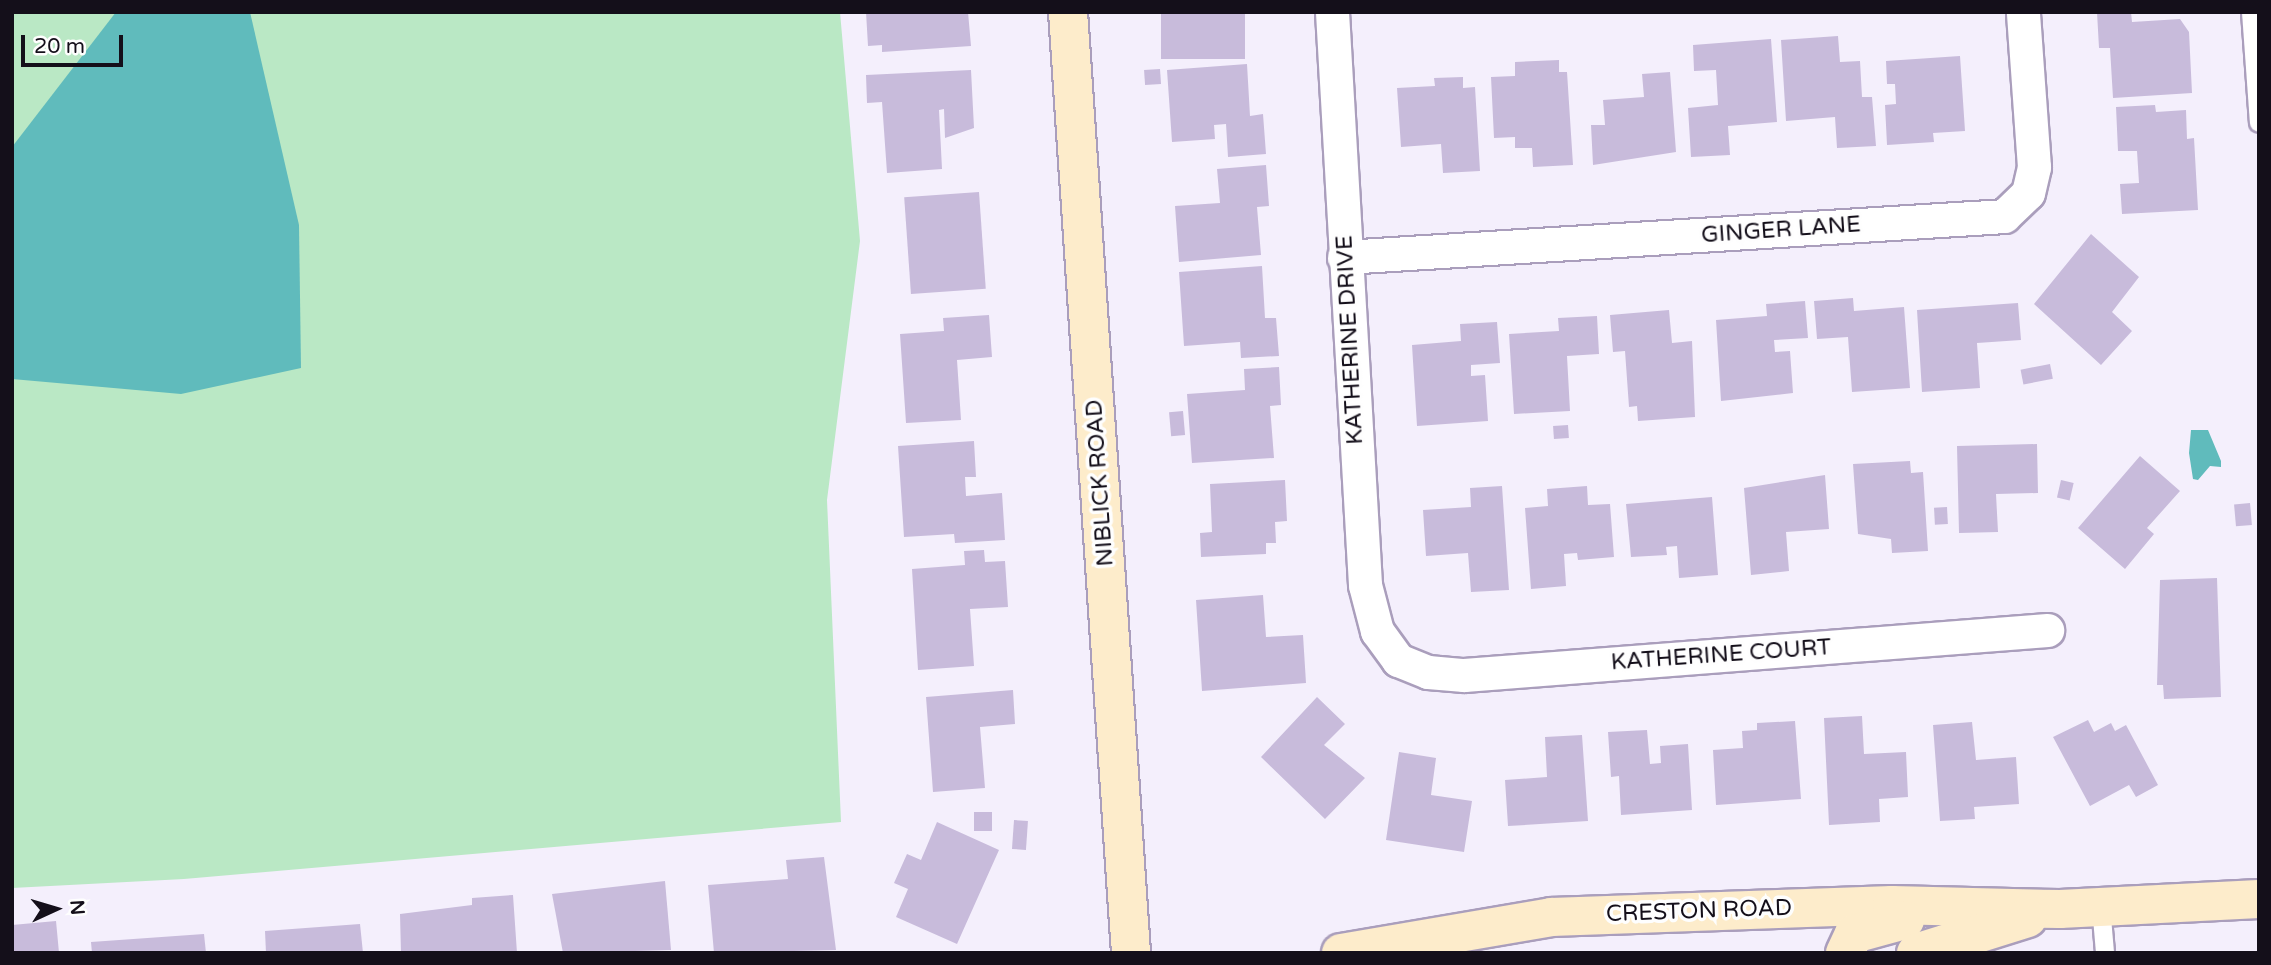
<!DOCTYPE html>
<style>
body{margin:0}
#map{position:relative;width:2271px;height:965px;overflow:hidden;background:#f4effc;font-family:"Varela Round",sans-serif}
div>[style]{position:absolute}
.green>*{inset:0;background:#bae8c5}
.water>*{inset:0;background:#60bbbc}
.building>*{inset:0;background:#c8bbdb;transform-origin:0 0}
.roads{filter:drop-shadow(2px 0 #aa9ebc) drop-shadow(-2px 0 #aa9ebc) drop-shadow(0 2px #aa9ebc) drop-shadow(0 -2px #aa9ebc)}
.service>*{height:18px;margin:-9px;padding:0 9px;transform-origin:9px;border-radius:9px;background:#fff}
.minor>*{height:33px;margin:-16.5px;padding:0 16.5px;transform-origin:16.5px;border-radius:16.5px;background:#fff}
.secondary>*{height:38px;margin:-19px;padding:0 19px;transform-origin:19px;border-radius:19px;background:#fdeccb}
span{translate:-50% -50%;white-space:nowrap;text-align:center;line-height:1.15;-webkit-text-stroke:7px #fefefe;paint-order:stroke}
.street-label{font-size:23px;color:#140f1a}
.frame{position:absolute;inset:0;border:14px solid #140f1a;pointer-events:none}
.north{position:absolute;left:21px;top:874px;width:70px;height:70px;-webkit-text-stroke:5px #fefefe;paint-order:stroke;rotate:86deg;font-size:19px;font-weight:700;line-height:28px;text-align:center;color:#140f1a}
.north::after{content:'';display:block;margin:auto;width:24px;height:32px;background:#140f1a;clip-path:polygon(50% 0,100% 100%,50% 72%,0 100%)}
.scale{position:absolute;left:21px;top:35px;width:102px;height:32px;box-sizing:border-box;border:4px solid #140f1a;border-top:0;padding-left:9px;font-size:21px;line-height:24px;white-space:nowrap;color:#140f1a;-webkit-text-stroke:5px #fefefe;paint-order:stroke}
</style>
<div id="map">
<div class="green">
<div style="clip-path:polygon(12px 12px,840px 12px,860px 241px,827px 500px,841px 822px,184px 879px,12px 888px)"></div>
</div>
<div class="water">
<div style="clip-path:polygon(116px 12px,250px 12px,299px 225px,301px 368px,181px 394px,12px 379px,12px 147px)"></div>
<div style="clip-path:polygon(2191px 430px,2208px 430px,2221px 461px,2221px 467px,2210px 466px,2198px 480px,2193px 479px,2189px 453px)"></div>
</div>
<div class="building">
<div style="clip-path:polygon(866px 12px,968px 12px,971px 46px,882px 52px,882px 45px,868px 46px)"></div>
<div style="left:1161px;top:12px;width:84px;height:47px"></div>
<div style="clip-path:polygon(2097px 12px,2131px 12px,2132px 22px,2180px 19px,2189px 32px,2192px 93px,2113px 98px,2110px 48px,2099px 48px)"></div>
<div style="clip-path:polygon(1838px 36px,1840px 62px,1860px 61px,1862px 97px,1872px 97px,1876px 146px,1837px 148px,1835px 117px,1786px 121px,1781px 40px)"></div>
<div style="clip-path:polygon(1771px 39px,1777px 122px,1728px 126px,1730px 155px,1691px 157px,1688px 108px,1718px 105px,1716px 70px,1694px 71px,1693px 45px)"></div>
<div style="clip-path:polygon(1960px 56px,1965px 131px,1933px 133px,1934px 142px,1887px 145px,1885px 105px,1896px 104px,1895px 84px,1887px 84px,1886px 61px)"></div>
<div style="clip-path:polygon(1559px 60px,1559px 72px,1567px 72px,1573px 165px,1533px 167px,1532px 148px,1515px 148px,1515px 137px,1494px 138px,1491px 77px,1515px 76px,1515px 62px)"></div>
<div style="clip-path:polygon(1247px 64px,1250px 116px,1263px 114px,1266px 154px,1228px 157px,1226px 124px,1214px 125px,1215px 139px,1172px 142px,1167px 70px)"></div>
<div style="left:1160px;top:69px;width:15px;height:16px;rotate:86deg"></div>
<div style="clip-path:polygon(971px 70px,974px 128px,945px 138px,944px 109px,939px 110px,942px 169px,887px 173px,882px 102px,867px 103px,866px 75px)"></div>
<div style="clip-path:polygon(1670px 72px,1676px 152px,1593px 165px,1591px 125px,1605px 125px,1603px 100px,1644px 97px,1642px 74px)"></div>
<div style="clip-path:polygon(1463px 77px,1463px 88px,1475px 87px,1480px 171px,1443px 173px,1441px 144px,1401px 147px,1397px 88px,1435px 86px,1434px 78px)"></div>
<div style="clip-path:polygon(2155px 105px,2156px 112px,2186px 110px,2187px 139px,2194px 138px,2198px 210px,2122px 214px,2120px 184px,2139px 183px,2137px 151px,2118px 151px,2116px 107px)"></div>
<div style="clip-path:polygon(1266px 165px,1269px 206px,1257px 207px,1261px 255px,1179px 262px,1175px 206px,1220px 203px,1217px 169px)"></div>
<div style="left:979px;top:192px;width:97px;height:75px;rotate:86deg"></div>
<div style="clip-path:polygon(2091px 234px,2139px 277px,2112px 312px,2132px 331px,2101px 365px,2034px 304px)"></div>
<div style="clip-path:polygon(1262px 266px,1265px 318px,1276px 318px,1279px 356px,1241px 358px,1240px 342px,1184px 346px,1179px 272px)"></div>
<div style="clip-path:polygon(1853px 298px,1854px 311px,1904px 307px,1910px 388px,1852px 392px,1848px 337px,1817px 339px,1814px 301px)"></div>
<div style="clip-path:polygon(1805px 301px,1808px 338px,1774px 340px,1775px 352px,1790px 351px,1793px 393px,1721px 401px,1716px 320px,1767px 316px,1766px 304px)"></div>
<div style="clip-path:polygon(2018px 303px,2021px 340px,1977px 343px,1980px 388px,1922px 392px,1917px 310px)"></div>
<div style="clip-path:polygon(1669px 310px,1672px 343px,1692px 341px,1695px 417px,1638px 421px,1637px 406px,1629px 407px,1625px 351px,1613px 352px,1610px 315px)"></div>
<div style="clip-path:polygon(989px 315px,992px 357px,957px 360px,961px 420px,906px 423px,900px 334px,944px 331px,943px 318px)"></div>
<div style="clip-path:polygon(1597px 316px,1599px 354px,1567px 356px,1570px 411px,1514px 414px,1509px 334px,1559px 331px,1558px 318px)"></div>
<div style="clip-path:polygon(1497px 322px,1500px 363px,1471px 365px,1471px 376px,1485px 375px,1488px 421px,1417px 426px,1412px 345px,1461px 341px,1460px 324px)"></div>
<div style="left:2050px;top:364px;width:15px;height:30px;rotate:79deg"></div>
<div style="clip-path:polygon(1279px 367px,1281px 405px,1270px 406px,1274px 458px,1192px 463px,1187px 394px,1245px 390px,1244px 369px)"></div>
<div style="left:1183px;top:411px;width:24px;height:14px;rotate:85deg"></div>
<div style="left:1568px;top:425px;width:13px;height:15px;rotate:86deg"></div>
<div style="clip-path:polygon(974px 441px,976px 477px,965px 477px,966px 496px,1002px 493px,1005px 540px,955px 543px,954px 534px,904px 537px,898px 446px)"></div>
<div style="clip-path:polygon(2037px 444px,2038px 493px,1996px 494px,1998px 532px,1959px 533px,1957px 446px)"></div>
<div style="clip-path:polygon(2140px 456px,2180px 491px,2147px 528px,2154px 534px,2125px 569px,2078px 528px)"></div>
<div style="clip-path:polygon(1910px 461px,1911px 473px,1923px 472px,1928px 551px,1892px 553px,1891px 539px,1858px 534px,1853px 464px)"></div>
<div style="clip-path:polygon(1825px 475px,1829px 529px,1786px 532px,1789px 571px,1751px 575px,1744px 488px)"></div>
<div style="clip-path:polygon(1285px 480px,1287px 521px,1275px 522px,1276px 543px,1266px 543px,1266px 554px,1201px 557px,1200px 533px,1212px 532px,1210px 484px)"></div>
<div style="left:2061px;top:480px;width:13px;height:18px;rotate:13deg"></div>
<div style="clip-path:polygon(1502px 486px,1509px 590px,1471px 592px,1468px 553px,1426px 556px,1423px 510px,1471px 507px,1470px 488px)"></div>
<div style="clip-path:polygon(1587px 486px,1588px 505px,1610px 504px,1614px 557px,1578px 560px,1577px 553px,1564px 554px,1566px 586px,1531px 589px,1525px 508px,1548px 506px,1547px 489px)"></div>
<div style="clip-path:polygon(1712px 497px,1718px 575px,1679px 578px,1677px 546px,1666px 547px,1667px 555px,1631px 557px,1626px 504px)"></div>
<div style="left:2250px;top:503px;width:22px;height:16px;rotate:85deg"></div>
<div style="left:1947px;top:507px;width:17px;height:13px;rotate:87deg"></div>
<div style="clip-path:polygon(984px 550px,985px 562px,1005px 561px,1008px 607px,970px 609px,974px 666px,918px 670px,912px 569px,965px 565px,964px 551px)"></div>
<div style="clip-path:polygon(2217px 578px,2221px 697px,2164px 699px,2163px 685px,2157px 685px,2160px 580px)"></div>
<div style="clip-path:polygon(1263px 595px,1266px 637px,1303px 635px,1306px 683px,1202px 691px,1196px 600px)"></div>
<div style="clip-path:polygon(1013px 690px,1015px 724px,980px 727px,985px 788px,933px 792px,926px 697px)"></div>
<div style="clip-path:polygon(1317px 697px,1345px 724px,1324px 745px,1365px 778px,1325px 819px,1261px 757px)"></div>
<div style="clip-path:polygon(1862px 716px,1864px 754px,1906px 752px,1908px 797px,1879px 799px,1880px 822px,1829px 825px,1824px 718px)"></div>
<div style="clip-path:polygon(2088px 720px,2094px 732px,2111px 723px,2115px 731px,2126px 725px,2158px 785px,2136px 797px,2129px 785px,2090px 806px,2053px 737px)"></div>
<div style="clip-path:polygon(1795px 721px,1801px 799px,1716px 805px,1713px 750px,1743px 748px,1742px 731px,1757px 730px,1757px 723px)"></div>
<div style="clip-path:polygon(1972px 722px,1976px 760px,2016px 757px,2019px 804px,1974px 807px,1975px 819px,1940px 821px,1933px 725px)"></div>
<div style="clip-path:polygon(1647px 730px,1650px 764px,1661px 763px,1660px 746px,1688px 744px,1692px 810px,1621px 815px,1619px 776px,1611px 777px,1608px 732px)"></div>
<div style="clip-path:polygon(1582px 735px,1588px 821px,1508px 826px,1505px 780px,1547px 777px,1545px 737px)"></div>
<div style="clip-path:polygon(1399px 752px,1436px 758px,1431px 795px,1472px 801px,1464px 852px,1386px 840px)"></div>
<div style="left:992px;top:812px;width:19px;height:18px;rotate:90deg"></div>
<div style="left:1014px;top:820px;width:14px;height:29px;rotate:4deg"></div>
<div style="clip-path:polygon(937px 822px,999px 850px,957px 944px,896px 917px,908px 889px,894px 883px,907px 854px,921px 860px)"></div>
<div style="clip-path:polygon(824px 857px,836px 950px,714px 953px,708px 885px,788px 879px,786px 860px)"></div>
<div style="clip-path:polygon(665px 881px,671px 950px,563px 953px,552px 894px)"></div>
<div style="clip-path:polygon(513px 895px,517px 953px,401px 953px,400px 914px,472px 905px,472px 898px)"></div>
<div style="clip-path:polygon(56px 921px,59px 953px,12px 953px,12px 925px)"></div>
<div style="clip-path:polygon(360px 924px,363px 953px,266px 953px,265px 931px)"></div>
<div style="clip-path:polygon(204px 934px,206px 953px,92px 953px,91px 942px)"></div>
</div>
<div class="roads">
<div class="service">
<div style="left:2251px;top:12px;width:111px;rotate:85.9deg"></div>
<div style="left:2101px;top:906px;width:47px;rotate:85.1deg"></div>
</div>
<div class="minor">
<div style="left:1332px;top:12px;width:574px;rotate:86.7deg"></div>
<div style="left:1365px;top:585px;width:48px;rotate:75.4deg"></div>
<div style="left:1377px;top:631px;width:36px;rotate:54deg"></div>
<div style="left:1398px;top:660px;width:32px;rotate:22deg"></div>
<div style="left:1428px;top:672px;width:36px;rotate:5deg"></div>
<div style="left:1464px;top:675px;width:585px;rotate:-4.41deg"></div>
<div style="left:1344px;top:257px;width:661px;rotate:-3.55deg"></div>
<div style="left:2004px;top:216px;width:33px;rotate:-44deg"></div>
<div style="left:2028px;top:193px;width:27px;rotate:-77deg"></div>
<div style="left:2034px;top:167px;width:155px;rotate:-94.1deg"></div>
</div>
<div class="secondary">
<div style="left:1068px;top:12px;width:943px;rotate:86.17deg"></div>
<div style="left:1341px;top:953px;width:213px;rotate:-9.7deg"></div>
<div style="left:1551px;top:917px;width:341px;rotate:-2deg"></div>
<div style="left:1892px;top:905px;width:168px;rotate:1.4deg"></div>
<div style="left:2060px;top:909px;width:199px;rotate:-2.9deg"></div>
<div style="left:1845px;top:953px;width:21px;rotate:-65deg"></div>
<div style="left:1854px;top:934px;width:53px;rotate:-15.4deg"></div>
<div style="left:1916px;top:953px;width:117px;rotate:-17.4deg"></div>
</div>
</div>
<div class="street-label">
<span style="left:1781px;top:230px;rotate:-4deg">GINGER LANE</span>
<span style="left:1350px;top:340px;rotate:-93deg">KATHERINE DRIVE</span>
<span style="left:1100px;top:483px;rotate:-94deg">NIBLICK ROAD</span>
<span style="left:1721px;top:655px;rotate:-4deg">KATHERINE COURT</span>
<span style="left:1699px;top:911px;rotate:-2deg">CRESTON ROAD</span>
</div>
<div class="frame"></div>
<div class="north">N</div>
<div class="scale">20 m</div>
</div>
